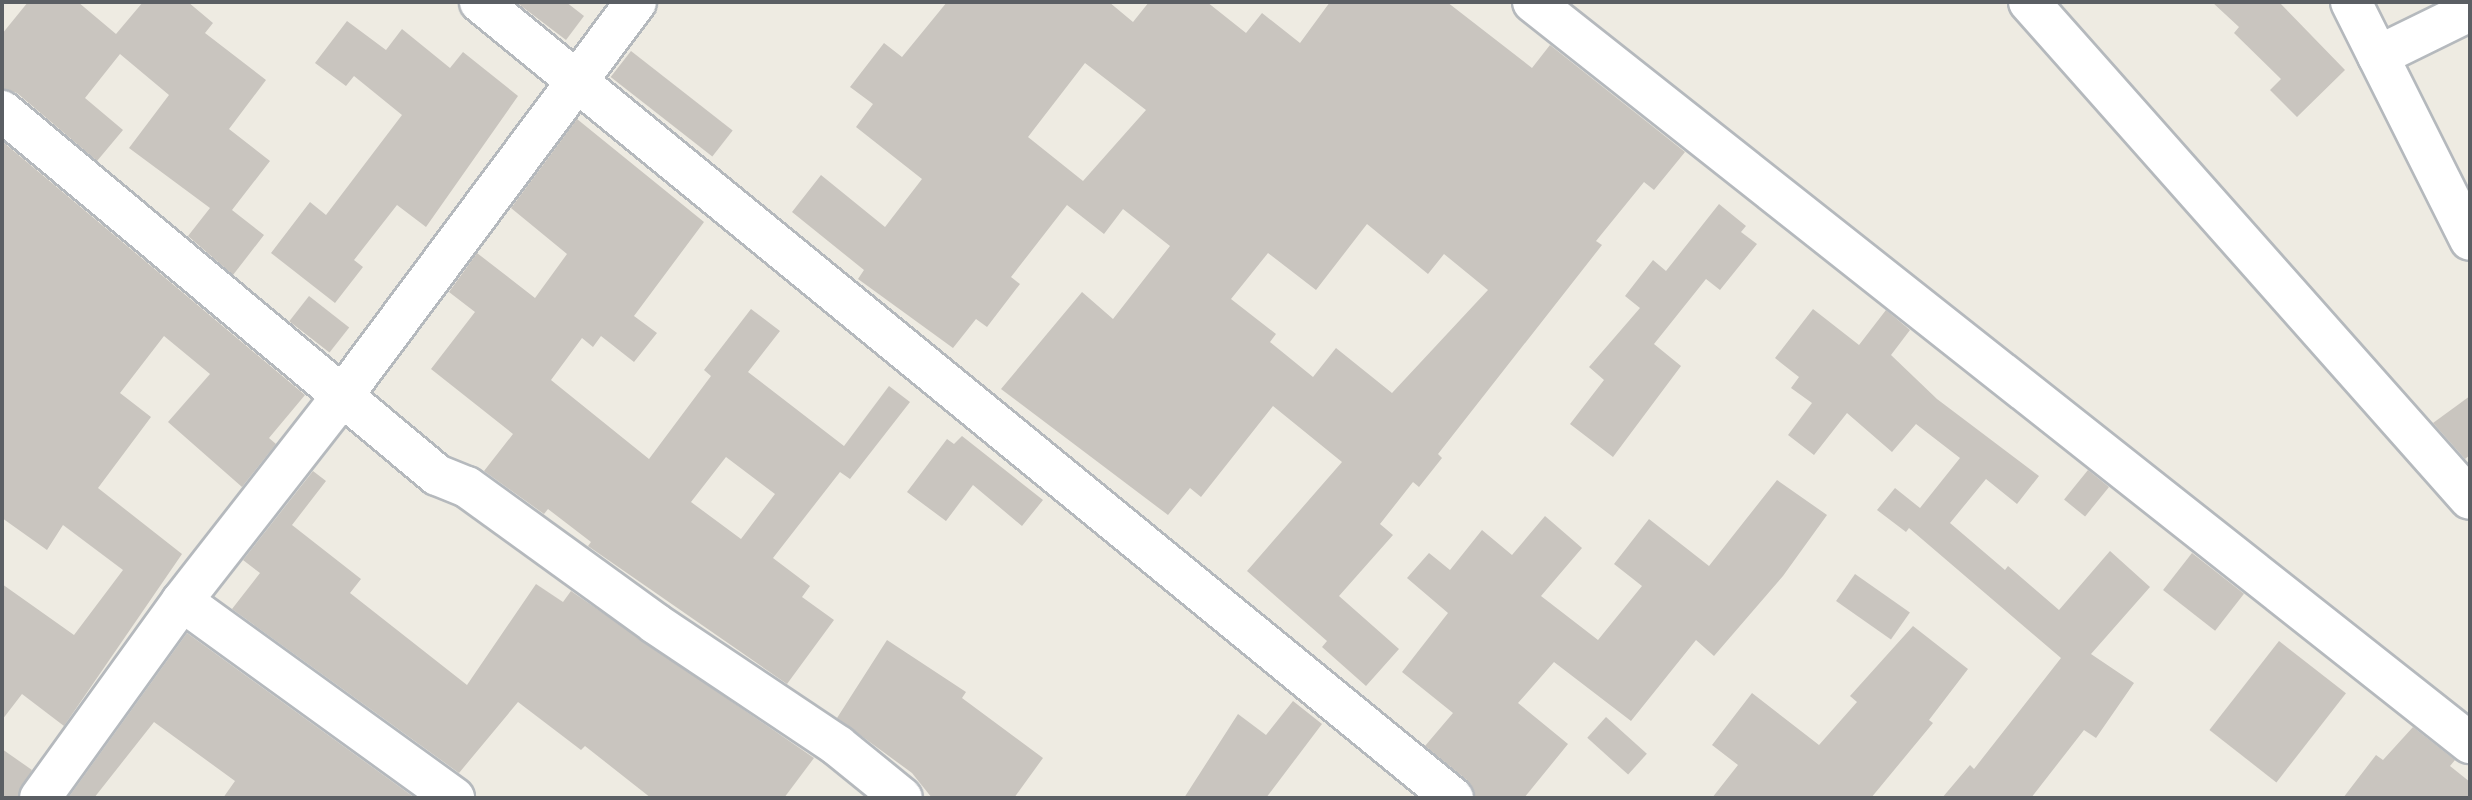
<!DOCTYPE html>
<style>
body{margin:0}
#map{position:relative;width:2472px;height:800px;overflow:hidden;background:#eeebe2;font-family:Quicksand,sans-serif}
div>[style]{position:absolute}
.building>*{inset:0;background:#c9c5bf;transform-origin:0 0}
.roads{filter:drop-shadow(2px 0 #b5b9bd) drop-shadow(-2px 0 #b5b9bd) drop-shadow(0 2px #b5b9bd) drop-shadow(0 -2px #b5b9bd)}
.minor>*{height:40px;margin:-20px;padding:0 20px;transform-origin:20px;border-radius:20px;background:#fff}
span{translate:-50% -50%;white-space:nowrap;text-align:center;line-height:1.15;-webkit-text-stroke:6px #fff;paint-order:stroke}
.frame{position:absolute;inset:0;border:4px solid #5b5f64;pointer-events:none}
</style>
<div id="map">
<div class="building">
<div style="clip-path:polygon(28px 2px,78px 2px,116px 34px,143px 2px,188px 2px,213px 23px,205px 33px,266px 80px,229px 129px,270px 161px,232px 210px,264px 235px,233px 275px,188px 236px,210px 208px,129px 148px,169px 95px,120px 54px,85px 98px,123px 130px,97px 161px,17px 93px,2px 89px,2px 34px)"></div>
<div style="clip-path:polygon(516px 2px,566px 2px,584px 16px,566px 40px)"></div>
<div style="clip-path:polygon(evenodd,947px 2px,1109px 2px,1133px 22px,1149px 2px,1207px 2px,1246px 33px,1262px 13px,1300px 43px,1330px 2px,1447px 2px,1532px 68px,1550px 45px,1685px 152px,1654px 190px,1644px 182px,1596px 241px,1602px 245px,1438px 454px,1442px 458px,1419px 487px,1413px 482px,1380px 524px,1393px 535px,1339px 596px,1399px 649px,1366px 686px,1322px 647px,1327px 641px,1247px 571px,1342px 462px,1273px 406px,1201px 497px,1190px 488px,1168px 515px,1001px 389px,1082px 292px,1113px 319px,1170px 246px,1123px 209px,1104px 234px,1067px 205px,1011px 277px,1020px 284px,987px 327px,976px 319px,953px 348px,858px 279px,864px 270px,792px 212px,821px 175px,885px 227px,922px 179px,856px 127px,873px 104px,850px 87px,884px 43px,902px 57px,947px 2px,1085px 63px,1146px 110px,1083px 181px,1028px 137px,1085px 63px,947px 2px,1367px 224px,1428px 274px,1444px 254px,1488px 290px,1392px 393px,1336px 348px,1313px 377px,1270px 342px,1276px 334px,1231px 299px,1268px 253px,1316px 290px,1367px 224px)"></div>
<div style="clip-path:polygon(2212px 2px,2279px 2px,2345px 70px,2297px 117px,2270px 90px,2281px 79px,2234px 33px,2239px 27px)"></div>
<div style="clip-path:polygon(347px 21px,386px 50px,402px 29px,450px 68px,463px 52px,518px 96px,426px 227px,397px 205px,354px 260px,363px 267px,335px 303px,271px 253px,310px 202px,326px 215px,402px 115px,354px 76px,346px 86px,315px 63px)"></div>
<div style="left:631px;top:51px;width:129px;height:33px;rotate:38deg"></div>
<div style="clip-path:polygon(evenodd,577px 119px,704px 222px,634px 316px,657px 333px,634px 362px,601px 336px,593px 347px,582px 338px,551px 380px,649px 459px,711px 376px,704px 370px,751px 309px,780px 331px,748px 372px,844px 446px,889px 386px,910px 402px,850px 479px,840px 472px,773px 558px,810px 586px,802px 597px,834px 620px,787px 684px,588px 546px,591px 542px,548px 509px,544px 514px,484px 471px,513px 434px,431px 369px,475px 312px,449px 292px,477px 253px,535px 298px,567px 254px,511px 208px,577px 119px,726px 457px,775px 494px,741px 539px,691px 502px,726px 457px)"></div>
<div style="clip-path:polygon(3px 142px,305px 395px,269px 438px,276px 444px,242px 487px,168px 422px,210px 374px,164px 336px,120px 393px,151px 417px,98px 488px,182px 554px,64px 726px,22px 694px,2px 720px,2px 584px,74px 635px,123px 570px,63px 525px,47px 550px,2px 518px)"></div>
<div style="clip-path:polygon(1719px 204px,1746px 226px,1741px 232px,1757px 244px,1720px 290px,1706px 279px,1654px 344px,1681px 366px,1613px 457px,1570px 424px,1604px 380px,1589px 367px,1640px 308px,1625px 296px,1653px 260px,1666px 271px)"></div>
<div style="left:309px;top:296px;width:51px;height:32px;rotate:38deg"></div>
<div style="clip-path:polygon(1813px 309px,1859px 345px,1886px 310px,1910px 330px,1891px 355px,1937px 399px,2039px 476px,2017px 504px,1986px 479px,1950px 523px,2005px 570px,2008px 566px,2059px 610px,2110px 551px,2150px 587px,2091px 654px,2134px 683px,2096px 738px,2084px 730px,2031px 798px,1942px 798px,1970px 765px,1974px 769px,2061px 658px,1909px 528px,1906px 532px,1877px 510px,1895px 488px,1920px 508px,1960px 458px,1916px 424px,1892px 452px,1847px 413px,1814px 455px,1788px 435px,1812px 403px,1791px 388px,1799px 377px,1775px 358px)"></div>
<div style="clip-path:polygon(2470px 396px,2470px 455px,2465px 459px,2433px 423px)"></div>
<div style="clip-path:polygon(962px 436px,1043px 500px,1022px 526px,973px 485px,946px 521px,907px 492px,947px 439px,954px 444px)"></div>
<div style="left:2088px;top:470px;width:27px;height:38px;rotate:39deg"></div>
<div style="clip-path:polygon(313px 471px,326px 481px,292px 525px,361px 579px,350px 593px,467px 685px,536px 584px,563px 602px,571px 591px,814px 758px,784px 798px,651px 798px,585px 746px,581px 750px,518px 702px,459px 773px,232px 609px,260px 573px,243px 560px)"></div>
<div style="clip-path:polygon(1777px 480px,1827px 515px,1783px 576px,1714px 656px,1696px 640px,1631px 721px,1554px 662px,1518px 703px,1568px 744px,1524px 798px,1475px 798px,1468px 781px,1425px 746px,1453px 713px,1402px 672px,1448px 613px,1407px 578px,1429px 553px,1450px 570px,1482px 530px,1512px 555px,1545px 516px,1582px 548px,1541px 596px,1598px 640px,1642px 586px,1614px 564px,1649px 519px,1709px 566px)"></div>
<div style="left:2192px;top:553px;width:66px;height:47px;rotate:38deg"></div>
<div style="left:1855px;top:574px;width:67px;height:33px;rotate:35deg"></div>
<div style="clip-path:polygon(1913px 626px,1968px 669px,1929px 720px,1933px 723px,1871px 798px,1712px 798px,1738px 765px,1712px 745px,1752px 693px,1819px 745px,1857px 702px,1850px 696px)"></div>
<div style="clip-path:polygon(187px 633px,415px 798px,223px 798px,235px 781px,154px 722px,94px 798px,68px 798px)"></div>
<div style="clip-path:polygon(887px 640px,966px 692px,962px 698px,1043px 758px,1014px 798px,932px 798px,912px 773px,837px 718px)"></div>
<div style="left:2279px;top:641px;width:85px;height:113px;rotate:38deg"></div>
<div style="clip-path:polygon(1293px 701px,1322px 724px,1266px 798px,1184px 798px,1238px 714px,1266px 735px)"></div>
<div style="left:1606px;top:717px;width:55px;height:28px;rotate:42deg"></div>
<div style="clip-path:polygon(2413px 727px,2455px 760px,2450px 766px,2470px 782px,2470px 798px,2343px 798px,2376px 755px,2383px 760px)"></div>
<div style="clip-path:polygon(2px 749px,32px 770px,17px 798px,2px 798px)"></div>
</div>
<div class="roads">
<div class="minor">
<div style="left:480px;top:2px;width:1257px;rotate:39.29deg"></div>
<div style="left:1533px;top:2px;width:1195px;rotate:38.34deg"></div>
<div style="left:2029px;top:2px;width:664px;rotate:48.42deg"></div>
<div style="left:2351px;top:2px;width:266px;rotate:63.4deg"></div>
<div style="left:2378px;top:56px;width:102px;rotate:-26.1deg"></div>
<div style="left:2px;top:111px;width:567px;rotate:39.92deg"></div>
<div style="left:437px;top:475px;width:32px;rotate:22deg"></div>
<div style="left:467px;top:487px;width:233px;rotate:35.9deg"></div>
<div style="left:656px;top:624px;width:219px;rotate:33.8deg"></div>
<div style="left:838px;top:746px;width:82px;rotate:39.1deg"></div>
<div style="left:182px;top:601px;width:336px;rotate:35.9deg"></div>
<div style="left:40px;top:798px;width:243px;rotate:-54.2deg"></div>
<div style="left:182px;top:601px;width:261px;rotate:-52deg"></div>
<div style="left:343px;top:395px;width:490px;rotate:-53.3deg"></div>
</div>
</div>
<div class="frame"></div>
</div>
